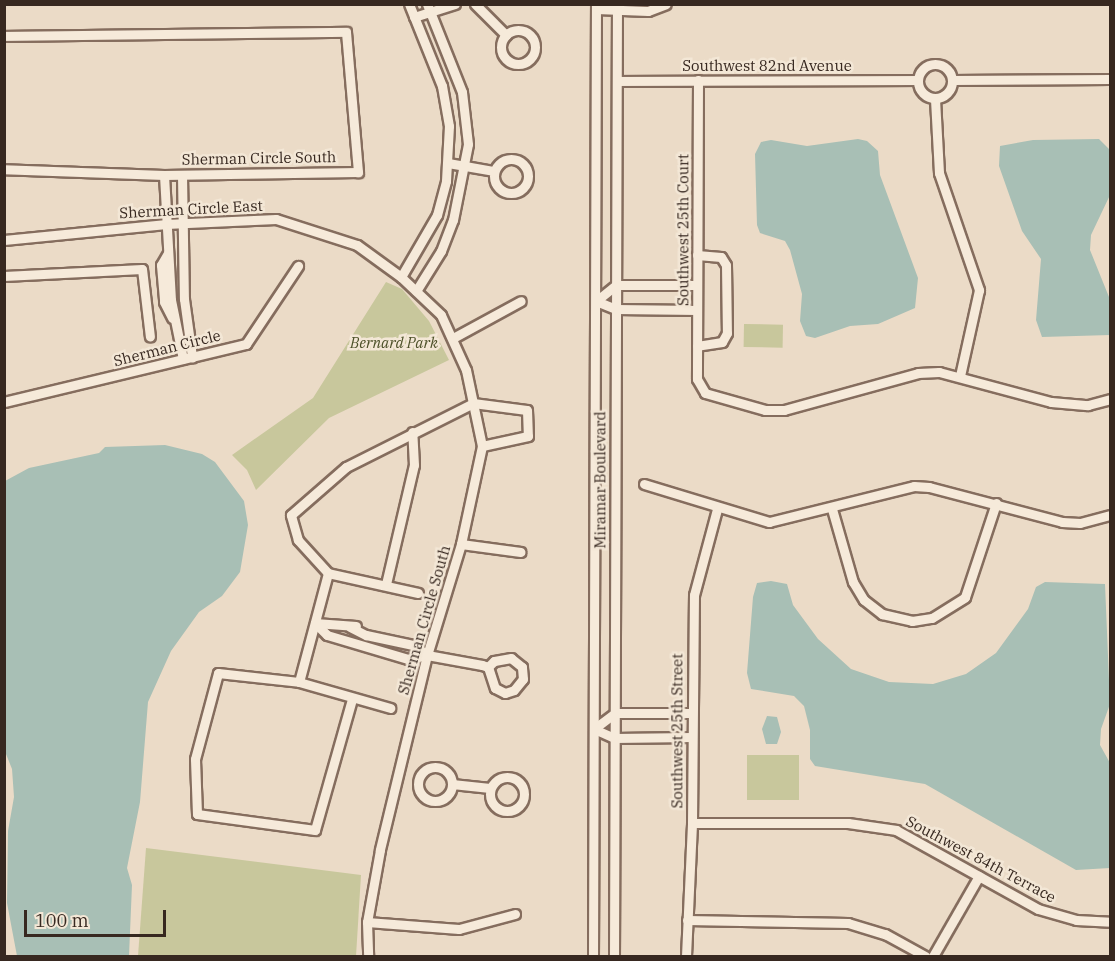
<!DOCTYPE html>
<style>
body{margin:0}
#map{position:relative;width:1115px;height:961px;overflow:hidden;background:#ebdbc7;font-family:"IBM Plex Serif",serif}
div>[style]{position:absolute}
.green>*{inset:0;background:#c8c79c;transform-origin:0 0}
.water>*{inset:0;background:#a8bfb5}
.roads{filter:drop-shadow(2px 0 #856d5e) drop-shadow(-2px 0 #856d5e) drop-shadow(0 2px #856d5e) drop-shadow(0 -2px #856d5e)}
.minor>*{height:9px;margin:-4.5px;padding:0 4.5px;transform-origin:4.5px;border-radius:4.5px;background:#f6eada}
.minor>.ring{margin:-4.5px;padding:0;box-sizing:content-box;background:none;border:9px solid #f6eada;border-radius:50%}
span{translate:-50% -50%;white-space:nowrap;text-align:center;line-height:1.15;-webkit-text-stroke:5px #f3e7d6;paint-order:stroke}
.street-label{font-size:15px;color:#372820}
.park-label{font-size:15px;color:#4d5129;font-style:italic}
.frame{position:absolute;inset:0;border:6px solid #372820;pointer-events:none}
.scale{position:absolute;left:24px;top:910px;width:142px;height:27px;box-sizing:border-box;border:3px solid #372820;border-top:0;padding-left:8px;font-size:18px;line-height:21px;white-space:nowrap;color:#372820;-webkit-text-stroke:4px #f3e7d6;paint-order:stroke}
</style>
<div id="map">
<div class="green">
<div style="clip-path:polygon(386px 282px,402px 289px,429px 321px,449px 360px,329px 418px,256px 490px,247px 470px,232px 455px,313px 398px)"></div>
<div style="left:744px;top:324px;width:39px;height:23px;rotate:1deg"></div>
<div style="left:747px;top:755px;width:52px;height:45px"></div>
<div style="clip-path:polygon(146px 848px,361px 875px,356px 956px,138px 956px)"></div>
</div>
<div class="water">
<div style="clip-path:polygon(858px 139px,867px 141px,878px 151px,880px 175px,918px 278px,915px 308px,878px 324px,850px 326px,815px 338px,806px 336px,800px 321px,802px 294px,790px 250px,785px 241px,760px 233px,757px 225px,755px 154px,761px 142px,771px 140px,807px 146px)"></div>
<div style="clip-path:polygon(1099px 139px,1110px 150px,1110px 195px,1091px 235px,1090px 250px,1109px 297px,1110px 335px,1042px 337px,1036px 320px,1041px 259px,1022px 231px,999px 166px,1000px 146px,1033px 140px)"></div>
<div style="clip-path:polygon(165px 445px,202px 454px,215px 462px,244px 501px,248px 525px,240px 572px,222px 596px,199px 612px,171px 651px,148px 702px,140px 802px,127px 868px,132px 885px,129px 956px,17px 956px,7px 903px,8px 831px,14px 797px,12px 769px,4px 749px,5px 481px,29px 468px,99px 453px,105px 447px)"></div>
<div style="clip-path:polygon(771px 581px,787px 584px,793px 605px,818px 639px,851px 669px,889px 682px,933px 684px,966px 674px,996px 653px,1028px 609px,1036px 587px,1045px 582px,1105px 584px,1110px 704px,1101px 729px,1100px 745px,1110px 763px,1110px 868px,1076px 870px,925px 784px,815px 766px,810px 759px,810px 730px,804px 706px,794px 696px,751px 689px,747px 673px,753px 597px,757px 583px)"></div>
<div style="clip-path:polygon(767px 716px,777px 717px,781px 732px,777px 744px,766px 744px,762px 729px)"></div>
</div>
<div class="roads">
<div class="minor">
<div style="left:475px;top:4px;width:44px;rotate:45deg"></div>
<div style="left:596px;top:9px;width:52px;rotate:2.2deg"></div>
<div style="left:648px;top:11px;width:19px;rotate:-21deg"></div>
<div style="left:414px;top:17px;width:43px;rotate:-17.6deg"></div>
<div class="ring" style="left:501px;top:30px;width:25px;height:25px"></div>
<div style="left:4px;top:36px;width:342px;rotate:-0.7deg"></div>
<div style="left:346px;top:32px;width:141px;rotate:85.1deg"></div>
<div style="left:358px;top:172px;width:194px;rotate:179.1deg"></div>
<div style="left:164px;top:175px;width:160px;rotate:-177.9deg"></div>
<div class="ring" style="left:918px;top:64px;width:25px;height:25px"></div>
<div style="left:698px;top:80px;width:299px;rotate:90.2deg"></div>
<div style="left:697px;top:379px;width:16px;rotate:60deg"></div>
<div style="left:705px;top:393px;width:62px;rotate:15.8deg"></div>
<div style="left:765px;top:410px;width:19px"></div>
<div style="left:784px;top:410px;width:139px;rotate:-15.4deg"></div>
<div style="left:918px;top:373px;width:21px;rotate:-3deg"></div>
<div style="left:939px;top:372px;width:116px;rotate:15deg"></div>
<div style="left:1051px;top:402px;width:37px;rotate:5deg"></div>
<div style="left:1088px;top:405px;width:23px;rotate:-15deg"></div>
<div style="left:952px;top:80px;width:158px;rotate:-0.4deg"></div>
<div style="left:617px;top:81px;width:301px;rotate:-0.2deg"></div>
<div style="left:935px;top:99px;width:74px;rotate:86.9deg"></div>
<div style="left:939px;top:173px;width:124px;rotate:71.1deg"></div>
<div style="left:979px;top:290px;width:88px;rotate:102.5deg"></div>
<div class="ring" style="left:494px;top:159px;width:25px;height:25px"></div>
<div style="left:448px;top:163px;width:47px;rotate:9.9deg"></div>
<div style="left:164px;top:175px;width:125px;rotate:86.8deg"></div>
<div style="left:171px;top:300px;width:60px;rotate:78.5deg"></div>
<div style="left:182px;top:175px;width:124px;rotate:89.1deg"></div>
<div style="left:184px;top:299px;width:59px;rotate:82.1deg"></div>
<div style="left:4px;top:240px;width:163px;rotate:-5.6deg"></div>
<div style="left:166px;top:224px;width:110px;rotate:-2.6deg"></div>
<div style="left:276px;top:219px;width:85px;rotate:17.8deg"></div>
<div style="left:357px;top:245px;width:54px;rotate:36deg"></div>
<div style="left:401px;top:277px;width:55px;rotate:43.5deg"></div>
<div style="left:441px;top:315px;width:60px;rotate:65.6deg"></div>
<div style="left:466px;top:370px;width:78px;rotate:78.1deg"></div>
<div style="left:482px;top:446px;width:100px;rotate:102.1deg"></div>
<div style="left:461px;top:544px;width:116px;rotate:107deg"></div>
<div style="left:427px;top:655px;width:201px;rotate:103.6deg"></div>
<div style="left:380px;top:850px;width:73px;rotate:100.2deg"></div>
<div style="left:367px;top:922px;width:34px;rotate:88deg"></div>
<div style="left:168px;top:253px;width:14px;rotate:120deg"></div>
<div style="left:161px;top:265px;width:37px;rotate:85deg"></div>
<div style="left:164px;top:302px;width:18px;rotate:63deg"></div>
<div style="left:697px;top:255px;width:24px;rotate:5deg"></div>
<div style="left:721px;top:257px;width:9px;rotate:58deg"></div>
<div style="left:726px;top:265px;width:68px;rotate:89.2deg"></div>
<div style="left:727px;top:333px;width:10px;rotate:119deg"></div>
<div style="left:722px;top:342px;width:25px;rotate:171deg"></div>
<div style="left:4px;top:276px;width:138px;rotate:-2.9deg"></div>
<div style="left:142px;top:269px;width:68px;rotate:83.3deg"></div>
<div style="left:401px;top:277px;width:72px;rotate:-59.9deg"></div>
<div style="left:437px;top:215px;width:35px;rotate:-75deg"></div>
<div style="left:446px;top:181px;width:55px;rotate:-86.9deg"></div>
<div style="left:449px;top:126px;width:41px;rotate:-99.9deg"></div>
<div style="left:442px;top:86px;width:88px;rotate:-111.9deg"></div>
<div style="left:697px;top:285px;width:81px;rotate:180deg"></div>
<div style="left:616px;top:285px;width:26px;rotate:141deg"></div>
<div style="left:596px;top:301px;width:22px;rotate:22deg"></div>
<div style="left:616px;top:309px;width:81px;rotate:0.7deg"></div>
<div style="left:416px;top:291px;width:47px;rotate:-58deg"></div>
<div style="left:441px;top:251px;width:33px;rotate:-69deg"></div>
<div style="left:453px;top:220px;width:77px;rotate:-78.8deg"></div>
<div style="left:468px;top:144px;width:52px;rotate:-96.6deg"></div>
<div style="left:462px;top:92px;width:95px;rotate:-111.7deg"></div>
<div style="left:453px;top:338px;width:77px;rotate:-28.6deg"></div>
<div style="left:4px;top:402px;width:249px;rotate:-13.5deg"></div>
<div style="left:246px;top:344px;width:94px;rotate:-56.3deg"></div>
<div style="left:644px;top:484px;width:131px;rotate:16.9deg"></div>
<div style="left:769px;top:522px;width:149px;rotate:-13.9deg"></div>
<div style="left:914px;top:486px;width:15px;rotate:4deg"></div>
<div style="left:929px;top:487px;width:138px;rotate:14.7deg"></div>
<div style="left:1062px;top:522px;width:18px;rotate:3deg"></div>
<div style="left:1080px;top:523px;width:31px;rotate:-15deg"></div>
<div style="left:832px;top:509px;width:76px;rotate:74deg"></div>
<div style="left:853px;top:582px;width:21px;rotate:59deg"></div>
<div style="left:864px;top:600px;width:23px;rotate:38deg"></div>
<div style="left:882px;top:614px;width:31px;rotate:13deg"></div>
<div style="left:912px;top:621px;width:20px;rotate:-9deg"></div>
<div style="left:932px;top:618px;width:39px;rotate:-32deg"></div>
<div style="left:965px;top:597px;width:99px;rotate:-71.7deg"></div>
<div style="left:461px;top:544px;width:60px;rotate:7.7deg"></div>
<div style="left:386px;top:584px;width:122px;rotate:-76.8deg"></div>
<div style="left:414px;top:465px;width:33px;rotate:-93deg"></div>
<div style="left:418px;top:593px;width:92px;rotate:-167.5deg"></div>
<div style="left:328px;top:573px;width:45px;rotate:-132.3deg"></div>
<div style="left:298px;top:540px;width:26px;rotate:-106deg"></div>
<div style="left:291px;top:515px;width:73px;rotate:-41.1deg"></div>
<div style="left:346px;top:467px;width:142px;rotate:-26.7deg"></div>
<div style="left:473px;top:403px;width:54px;rotate:7.4deg"></div>
<div style="left:527px;top:410px;width:26px;rotate:88deg"></div>
<div style="left:528px;top:436px;width:47px;rotate:167.7deg"></div>
<div style="left:315px;top:623px;width:17px;rotate:45deg"></div>
<div style="left:327px;top:635px;width:84px;rotate:16.5deg"></div>
<div style="left:408px;top:659px;width:19px;rotate:-12deg"></div>
<div style="left:427px;top:655px;width:56px;rotate:10.3deg"></div>
<div style="left:482px;top:665px;width:6px;rotate:18deg"></div>
<div style="left:488px;top:667px;width:22px;rotate:72deg"></div>
<div style="left:495px;top:688px;width:11px;rotate:27deg"></div>
<div style="left:505px;top:693px;width:9px;rotate:-18deg"></div>
<div style="left:514px;top:690px;width:14px;rotate:-51deg"></div>
<div style="left:523px;top:679px;width:12px;rotate:-95deg"></div>
<div style="left:522px;top:667px;width:14px;rotate:-141deg"></div>
<div style="left:511px;top:658px;width:17px;rotate:170deg"></div>
<div style="left:494px;top:661px;width:8px;rotate:135deg"></div>
<div style="left:315px;top:623px;width:41px;rotate:4.2deg"></div>
<div style="left:350px;top:627px;width:18px;rotate:27deg"></div>
<div style="left:366px;top:635px;width:48px;rotate:12deg"></div>
<div style="left:413px;top:645px;width:17px;rotate:36deg"></div>
<div style="left:299px;top:682px;width:113px;rotate:-75.1deg"></div>
<div style="left:352px;top:699px;width:136px;rotate:105.8deg"></div>
<div style="left:315px;top:830px;width:119px;rotate:-172.3deg"></div>
<div style="left:197px;top:814px;width:55px;rotate:-92.1deg"></div>
<div style="left:195px;top:759px;width:89px;rotate:-75deg"></div>
<div style="left:218px;top:673px;width:81px;rotate:6.3deg"></div>
<div style="left:299px;top:682px;width:95px;rotate:15.9deg"></div>
<div style="left:692px;top:713px;width:77px;rotate:180deg"></div>
<div style="left:615px;top:713px;width:26px;rotate:143deg"></div>
<div style="left:594px;top:729px;width:22px;rotate:24deg"></div>
<div style="left:614px;top:738px;width:78px;rotate:-0.7deg"></div>
<div class="ring" style="left:418px;top:767px;width:25px;height:25px"></div>
<div class="ring" style="left:490px;top:777px;width:25px;height:25px"></div>
<div style="left:452px;top:784px;width:38px;rotate:6deg"></div>
<div style="left:692px;top:823px;width:156px"></div>
<div style="left:848px;top:823px;width:49px;rotate:8.3deg"></div>
<div style="left:896px;top:830px;width:162px;rotate:29.1deg"></div>
<div style="left:1038px;top:909px;width:40px;rotate:16deg"></div>
<div style="left:1076px;top:920px;width:34px;rotate:3deg"></div>
<div style="left:687px;top:920px;width:161px;rotate:1.1deg"></div>
<div style="left:848px;top:923px;width:39px;rotate:17deg"></div>
<div style="left:885px;top:934px;width:46px;rotate:28.8deg"></div>
<div style="left:367px;top:922px;width:92px;rotate:4.4deg"></div>
<div style="left:459px;top:929px;width:58px;rotate:-15deg"></div>
<div style="left:593px;top:956px;width:952px;rotate:-89.82deg"></div>
<div style="left:614px;top:956px;width:952px;rotate:-89.82deg"></div>
<div style="left:686px;top:956px;width:133px;rotate:-87.4deg"></div>
<div style="left:692px;top:823px;width:228px;rotate:-89.5deg"></div>
<div style="left:694px;top:595px;width:89px;rotate:-75deg"></div>
<div style="left:933px;top:956px;width:92px;rotate:-60.1deg"></div>
</div>
</div>
<div class="street-label">
<span style="left:767px;top:66px">Southwest 82nd Avenue</span>
<span style="left:259px;top:158px;rotate:-1deg">Sherman Circle South</span>
<span style="left:191px;top:209px;rotate:-3deg">Sherman Circle East</span>
<span style="left:683px;top:230px;rotate:-90deg">Southwest 25th Court</span>
<span style="left:167px;top:348px;rotate:-14deg">Sherman Circle</span>
<span style="left:600px;top:480px;rotate:-90deg">Miramar Boulevard</span>
<span style="left:424px;top:620px;rotate:-74deg">Sherman Circle South</span>
<span style="left:677px;top:731px;rotate:-90deg">Southwest 25th Street</span>
<span style="left:981px;top:859px;rotate:28deg">Southwest 84th Terrace</span>
</div>
<div class="park-label">
<span style="left:394px;top:343px">Bernard Park</span>
</div>
<div class="frame"></div>
<div class="scale">100 m</div>
</div>
